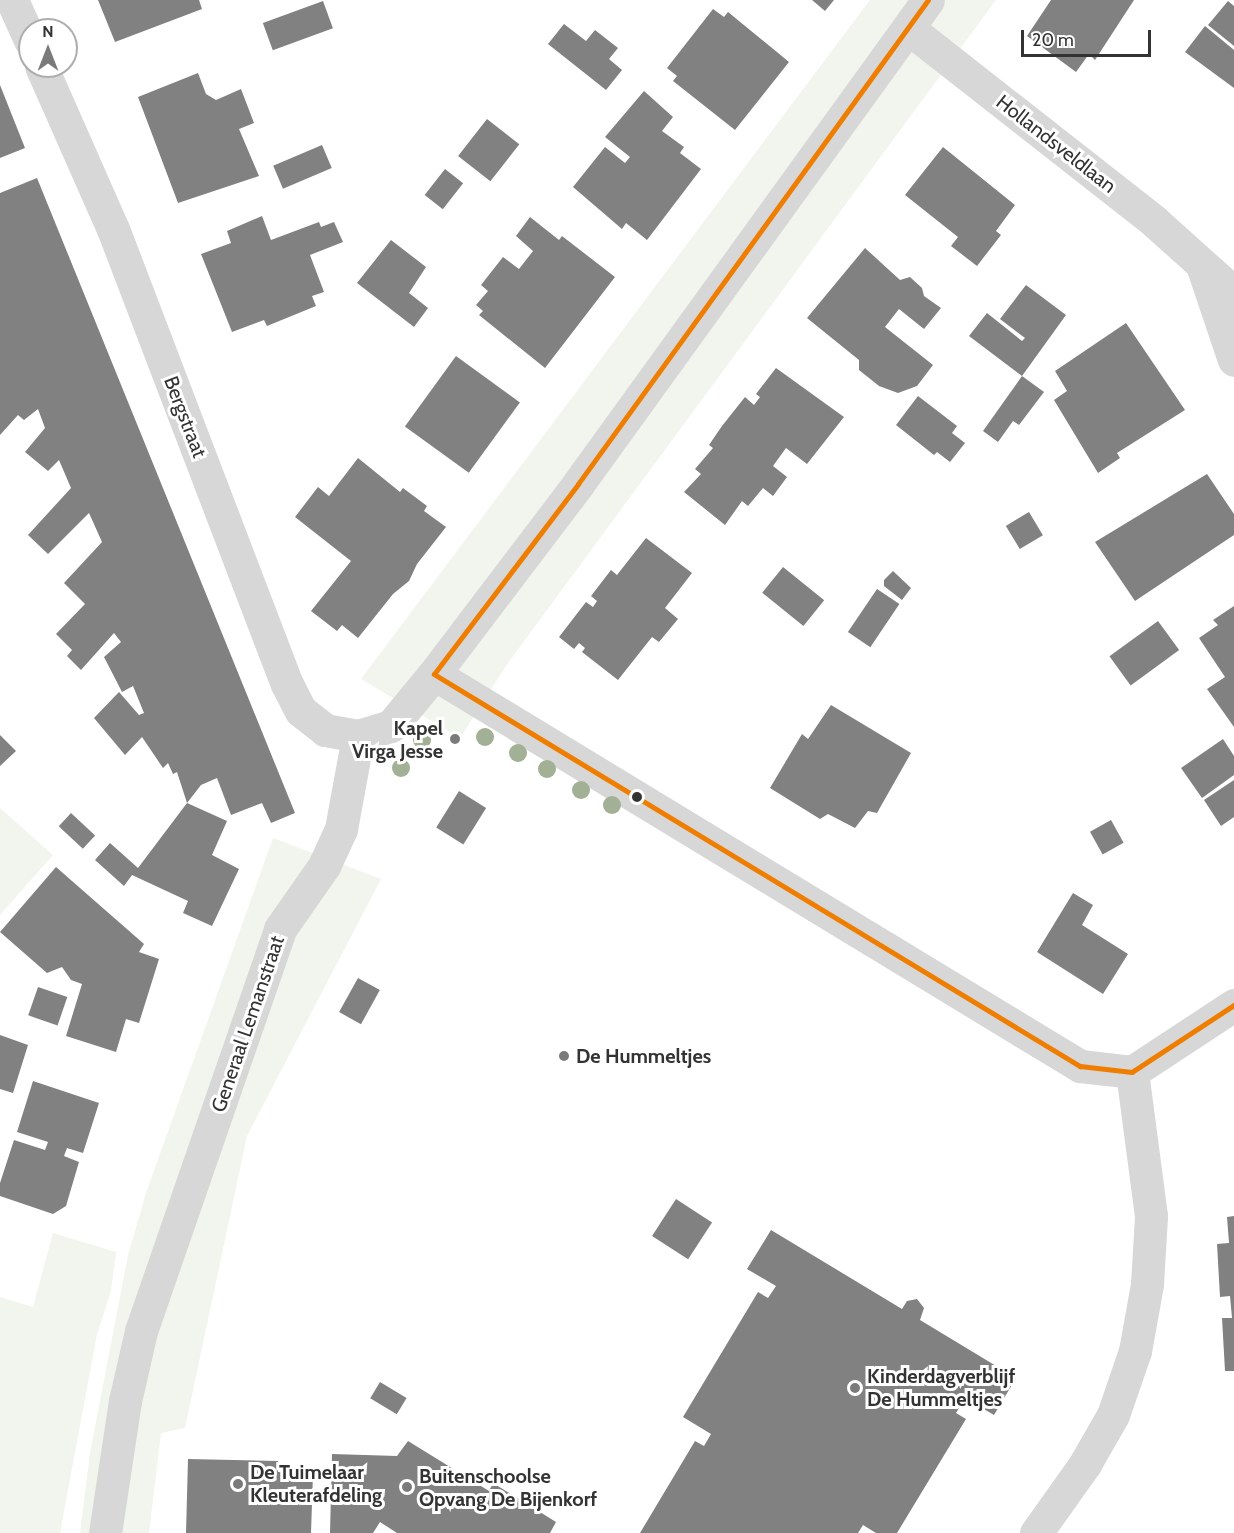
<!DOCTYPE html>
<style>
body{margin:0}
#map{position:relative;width:1234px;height:1533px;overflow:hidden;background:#fff;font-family:Cabin,sans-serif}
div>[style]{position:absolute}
.green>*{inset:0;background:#f1f5ed}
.building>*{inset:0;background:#818181;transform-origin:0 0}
.street>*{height:33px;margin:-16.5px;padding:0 16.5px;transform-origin:16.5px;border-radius:16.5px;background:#d7d7d7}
.bus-1>*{height:4.5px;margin:-2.25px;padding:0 2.25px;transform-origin:2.25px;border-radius:2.25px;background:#ef7d00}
.trees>*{width:18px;height:18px;margin:-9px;border-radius:50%;background:#a2b095}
.dots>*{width:16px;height:16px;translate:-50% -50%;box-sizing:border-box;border:3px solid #fff;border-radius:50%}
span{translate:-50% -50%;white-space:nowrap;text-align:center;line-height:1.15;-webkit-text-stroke:6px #fff;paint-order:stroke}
.street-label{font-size:20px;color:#333}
.poi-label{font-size:20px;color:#333;font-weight:700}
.right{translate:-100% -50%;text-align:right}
.left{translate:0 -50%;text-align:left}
.north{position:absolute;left:18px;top:18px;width:60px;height:60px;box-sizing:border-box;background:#fff;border:2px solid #adadad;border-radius:50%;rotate:0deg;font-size:16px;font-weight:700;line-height:24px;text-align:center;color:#333}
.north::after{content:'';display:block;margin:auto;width:21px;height:27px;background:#7a7a7a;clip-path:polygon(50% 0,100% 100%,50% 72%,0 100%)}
.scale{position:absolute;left:1021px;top:30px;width:130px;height:27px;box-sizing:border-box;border:3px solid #333;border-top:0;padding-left:8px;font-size:18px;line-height:21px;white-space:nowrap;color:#333;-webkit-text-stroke:4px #fff;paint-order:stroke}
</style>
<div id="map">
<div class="green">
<div style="clip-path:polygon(870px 0,996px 0,508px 663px,460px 738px,361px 679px)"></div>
<div style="clip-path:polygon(0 808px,53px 855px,0 915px)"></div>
<div style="clip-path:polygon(273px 838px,381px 879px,247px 1136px,185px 1428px,161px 1433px,149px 1533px,80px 1533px,90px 1453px,128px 1255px,146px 1193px)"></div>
<div style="clip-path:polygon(53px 1233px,116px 1252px,111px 1291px,97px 1334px,60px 1533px,0 1533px,0 1297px,33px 1307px)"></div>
</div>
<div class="building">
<div style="clip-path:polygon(98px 0,199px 0,202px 9px,115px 42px)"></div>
<div style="clip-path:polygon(812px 0,834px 0,825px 11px)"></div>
<div style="clip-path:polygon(1051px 0,1134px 0,1095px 60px,1089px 54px,1076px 72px,1027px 36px)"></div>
<div style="left:323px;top:1px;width:29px;height:64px;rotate:70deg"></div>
<div style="clip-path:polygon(1228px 1px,1234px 6px,1234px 46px,1208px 25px)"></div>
<div style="clip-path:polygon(713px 9px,724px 17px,728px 12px,789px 62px,735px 130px,673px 81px,677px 76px,667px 68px)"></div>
<div style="clip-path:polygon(564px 24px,586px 41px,595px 30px,618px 48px,609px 59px,622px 70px,606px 90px,548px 44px)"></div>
<div style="clip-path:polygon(1205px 26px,1234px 50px,1234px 88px,1185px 52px)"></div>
<div style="clip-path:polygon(198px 73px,206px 94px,216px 100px,241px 89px,254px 123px,239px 129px,259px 176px,178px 203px,138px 97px)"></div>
<div style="clip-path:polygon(0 85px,25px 148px,0 158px)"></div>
<div style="clip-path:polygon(644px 91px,673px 117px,662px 131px,684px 147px,680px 153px,701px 169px,647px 240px,626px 223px,622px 229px,573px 187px,605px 147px,625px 163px,630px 157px,605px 137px)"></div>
<div style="left:487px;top:119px;width:41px;height:47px;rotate:38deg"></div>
<div style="left:322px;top:145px;width:25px;height:53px;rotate:67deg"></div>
<div style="clip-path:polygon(943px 147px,1015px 205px,996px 231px,1001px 235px,977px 266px,951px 246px,958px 237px,905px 195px)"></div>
<div style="left:445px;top:169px;width:23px;height:33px;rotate:38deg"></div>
<div style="clip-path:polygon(37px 178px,295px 813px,271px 823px,262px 803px,231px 815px,217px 778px,201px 785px,187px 803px,227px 821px,212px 855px,239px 869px,212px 926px,183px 913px,188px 901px,132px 875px,124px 886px,95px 860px,110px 843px,138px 868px,187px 803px,177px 772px,173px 774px,168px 763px,163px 768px,142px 737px,125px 755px,94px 718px,119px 692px,139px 715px,144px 713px,133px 686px,122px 692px,104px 657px,121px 642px,114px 633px,81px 670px,67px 656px,72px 650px,56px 634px,85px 604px,64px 583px,102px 542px,89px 513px,48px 554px,28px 535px,71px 488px,59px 460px,48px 471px,25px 452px,45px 428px,38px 409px,24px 420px,18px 415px,0 435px,0 193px)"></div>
<div style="clip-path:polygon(262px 216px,271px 240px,319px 222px,321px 227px,334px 222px,343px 242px,310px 255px,324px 292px,312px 296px,316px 306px,267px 326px,264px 320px,232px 332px,201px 254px,231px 243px,227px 231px)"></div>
<div style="clip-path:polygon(530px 217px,559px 240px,562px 236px,615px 277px,545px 368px,479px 315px,483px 311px,476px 305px,488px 291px,481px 285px,503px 257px,519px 269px,533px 251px,516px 236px)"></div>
<div style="clip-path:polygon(391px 240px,426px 267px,409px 293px,428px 308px,414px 327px,357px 283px)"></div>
<div style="clip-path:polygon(865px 248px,900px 280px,910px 277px,922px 288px,924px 296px,941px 308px,924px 329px,899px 309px,885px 327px,933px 365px,917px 386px,898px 393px,879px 386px,859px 370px,859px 360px,807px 318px)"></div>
<div style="clip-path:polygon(1026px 285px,1066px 315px,1022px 376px,969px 336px,987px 313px,1022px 341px,1025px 338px,1000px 319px)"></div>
<div style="clip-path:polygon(1126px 323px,1185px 410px,1117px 453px,1120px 458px,1098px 473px,1054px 400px,1067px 391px,1055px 371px)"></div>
<div style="left:456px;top:356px;width:79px;height:87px;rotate:36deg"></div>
<div style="clip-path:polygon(776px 368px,844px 417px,807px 464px,786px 448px,773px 466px,787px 477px,773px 496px,763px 488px,748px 506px,742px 501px,725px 525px,684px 492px,701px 474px,695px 469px,713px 448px,709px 445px,722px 426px,745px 397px,754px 405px,760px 397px,756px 394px)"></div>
<div style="clip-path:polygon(1022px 376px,1044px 392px,1019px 425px,1013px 421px,998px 442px,983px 431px)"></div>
<div style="clip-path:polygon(918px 396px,957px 426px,952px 433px,965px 443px,950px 462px,937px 452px,934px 455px,896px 425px)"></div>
<div style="clip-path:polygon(358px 458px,400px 492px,403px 488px,427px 506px,424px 511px,446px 527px,417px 564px,409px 581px,393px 594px,358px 638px,342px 625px,337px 631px,311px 611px,351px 561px,295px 517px,318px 487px,329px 496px)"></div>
<div style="clip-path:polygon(1207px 474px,1234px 514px,1234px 535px,1135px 601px,1095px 542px)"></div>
<div style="left:1029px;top:512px;width:27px;height:27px;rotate:59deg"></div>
<div style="clip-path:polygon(646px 538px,692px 573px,665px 608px,678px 619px,659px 642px,652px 637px,618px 680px,582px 652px,585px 648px,579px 643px,574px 649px,559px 637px,586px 602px,593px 607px,597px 601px,591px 596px,611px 570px,617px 575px)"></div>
<div style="left:783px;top:567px;width:53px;height:33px;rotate:39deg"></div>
<div style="clip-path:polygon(893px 571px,911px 588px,902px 600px,884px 586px,884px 580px)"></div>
<div style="left:877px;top:589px;width:27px;height:52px;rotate:34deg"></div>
<div style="clip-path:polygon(1234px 606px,1234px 727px,1207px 689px,1225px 677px,1199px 638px,1218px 625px,1213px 620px)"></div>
<div style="left:1158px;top:621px;width:36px;height:60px;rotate:54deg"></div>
<div style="clip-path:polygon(831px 705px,911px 753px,877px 813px,868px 811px,855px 828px,828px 814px,820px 819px,770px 788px,802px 734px,808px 739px)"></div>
<div style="clip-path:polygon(0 735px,16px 751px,0 766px)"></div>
<div style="clip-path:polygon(1223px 739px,1234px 756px,1234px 775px,1202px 798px,1181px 768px)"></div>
<div style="clip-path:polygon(1234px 780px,1234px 817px,1221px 826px,1204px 800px)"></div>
<div style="left:459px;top:791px;width:32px;height:43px;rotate:32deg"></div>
<div style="left:71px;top:813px;width:33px;height:18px;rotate:43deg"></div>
<div style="left:1111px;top:820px;width:26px;height:24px;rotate:61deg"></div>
<div style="clip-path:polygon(56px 867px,144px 944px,139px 952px,159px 959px,139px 1023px,126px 1019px,116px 1052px,66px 1036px,82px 984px,71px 980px,62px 967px,47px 973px,0 932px)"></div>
<div style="clip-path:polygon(1073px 893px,1093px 905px,1082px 925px,1128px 954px,1103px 994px,1037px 952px)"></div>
<div style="left:358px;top:978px;width:25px;height:39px;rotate:29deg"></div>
<div style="left:38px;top:987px;width:31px;height:30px;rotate:19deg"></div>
<div style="clip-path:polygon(0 1035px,28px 1045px,13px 1093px,0 1089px)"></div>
<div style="clip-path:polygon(33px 1081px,99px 1103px,83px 1153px,67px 1148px,64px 1156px,79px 1162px,66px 1206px,53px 1214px,0 1196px,0 1183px,14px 1140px,45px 1150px,48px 1142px,17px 1132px)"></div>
<div style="left:676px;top:1199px;width:43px;height:44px;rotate:33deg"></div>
<div style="clip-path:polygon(1234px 1216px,1234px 1371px,1225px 1371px,1222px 1318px,1232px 1318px,1230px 1296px,1220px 1297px,1217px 1244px,1229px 1243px,1227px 1217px)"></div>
<div style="clip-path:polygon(771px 1230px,902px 1309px,907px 1301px,917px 1299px,924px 1308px,920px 1320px,1016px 1378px,994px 1415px,965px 1398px,956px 1413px,966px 1419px,897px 1533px,876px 1533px,863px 1525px,858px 1533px,640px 1533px,695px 1441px,704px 1446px,711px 1434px,683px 1417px,758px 1292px,768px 1298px,776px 1286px,747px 1269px)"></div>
<div style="left:380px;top:1382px;width:31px;height:19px;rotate:31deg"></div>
<div style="clip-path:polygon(408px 1441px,489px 1491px,493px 1483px,556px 1522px,550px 1533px,397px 1533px,380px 1522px,373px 1533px,330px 1533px,332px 1454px,397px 1456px)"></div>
<div style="clip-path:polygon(188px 1459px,278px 1461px,278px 1472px,313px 1474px,311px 1533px,186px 1533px)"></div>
</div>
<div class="street">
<div style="left:12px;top:0;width:44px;rotate:65.8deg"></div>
<div style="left:908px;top:28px;width:314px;rotate:38.1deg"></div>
<div style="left:1155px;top:222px;width:106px;rotate:41.9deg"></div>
<div style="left:41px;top:66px;width:178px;rotate:66.2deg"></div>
<div style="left:113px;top:229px;width:487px;rotate:69.1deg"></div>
<div style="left:287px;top:684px;width:30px;rotate:63deg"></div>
<div style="left:301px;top:711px;width:31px;rotate:38deg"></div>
<div style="left:325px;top:730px;width:34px;rotate:10deg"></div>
<div style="left:358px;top:736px;width:34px;rotate:-17deg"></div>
<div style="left:391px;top:726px;width:67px;rotate:-50.4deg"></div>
<div style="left:434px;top:674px;width:238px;rotate:-52.8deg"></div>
<div style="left:578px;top:484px;width:597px;rotate:-54.13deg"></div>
<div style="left:1202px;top:265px;width:100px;rotate:71.4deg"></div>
<div style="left:434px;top:674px;width:756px;rotate:31.25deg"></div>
<div style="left:1080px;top:1066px;width:52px;rotate:6.6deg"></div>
<div style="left:1132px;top:1072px;width:122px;rotate:-33.3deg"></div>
<div style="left:105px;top:1533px;width:134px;rotate:-81.4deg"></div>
<div style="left:125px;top:1401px;width:72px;rotate:-77.1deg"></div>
<div style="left:141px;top:1331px;width:425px;rotate:-70.9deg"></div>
<div style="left:280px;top:929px;width:77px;rotate:-55.1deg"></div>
<div style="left:324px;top:866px;width:41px;rotate:-65.3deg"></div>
<div style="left:341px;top:829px;width:95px;rotate:-79.6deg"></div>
<div style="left:1036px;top:1533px;width:85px;rotate:-54.6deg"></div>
<div style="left:1085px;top:1464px;width:56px;rotate:-60.3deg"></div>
<div style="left:1113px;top:1415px;width:68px;rotate:-71deg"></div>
<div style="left:1135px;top:1351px;width:68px;rotate:-79.8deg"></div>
<div style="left:1147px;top:1284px;width:68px;rotate:-86.6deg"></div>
<div style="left:1151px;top:1216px;width:145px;rotate:-97.5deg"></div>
</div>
<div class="bus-1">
<div style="left:434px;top:674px;width:756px;rotate:31.25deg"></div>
<div style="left:1080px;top:1066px;width:52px;rotate:6.6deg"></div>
<div style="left:1132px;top:1072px;width:122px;rotate:-33.3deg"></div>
<div style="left:434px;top:674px;width:238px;rotate:-52.8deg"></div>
<div style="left:578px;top:484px;width:597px;rotate:-54.13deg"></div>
</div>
<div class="trees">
<div style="left:485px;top:737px"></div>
<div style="left:422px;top:740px"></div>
<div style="left:518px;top:753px"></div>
<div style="left:401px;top:768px"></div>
<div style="left:547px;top:769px"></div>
<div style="left:581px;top:790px"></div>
<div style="left:612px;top:805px"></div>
</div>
<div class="dots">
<div style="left:455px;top:739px;background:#7a7a7a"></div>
<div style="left:637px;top:797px;background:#333"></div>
<div style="left:564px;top:1056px;background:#7a7a7a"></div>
<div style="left:855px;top:1388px;background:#7a7a7a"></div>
<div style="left:238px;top:1484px;background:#7a7a7a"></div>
<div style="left:407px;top:1487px;background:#7a7a7a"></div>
</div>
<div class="street-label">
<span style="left:1056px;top:144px;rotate:38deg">Hollandsveldlaan</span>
<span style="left:185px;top:417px;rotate:69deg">Bergstraat</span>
<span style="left:248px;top:1024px;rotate:-71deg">Generaal Lemanstraat</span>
</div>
<div class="poi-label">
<span class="right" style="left:443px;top:740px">Kapel<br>Virga Jesse</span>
<span class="left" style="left:576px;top:1056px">De Hummeltjes</span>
<span class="left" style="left:867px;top:1388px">Kinderdagverblijf<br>De Hummeltjes</span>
<span class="left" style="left:250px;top:1484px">De Tuimelaar<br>Kleuterafdeling</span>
<span class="left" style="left:419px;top:1488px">Buitenschoolse<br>Opvang De Bijenkorf</span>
</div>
<div class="north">N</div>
<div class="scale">20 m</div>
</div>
